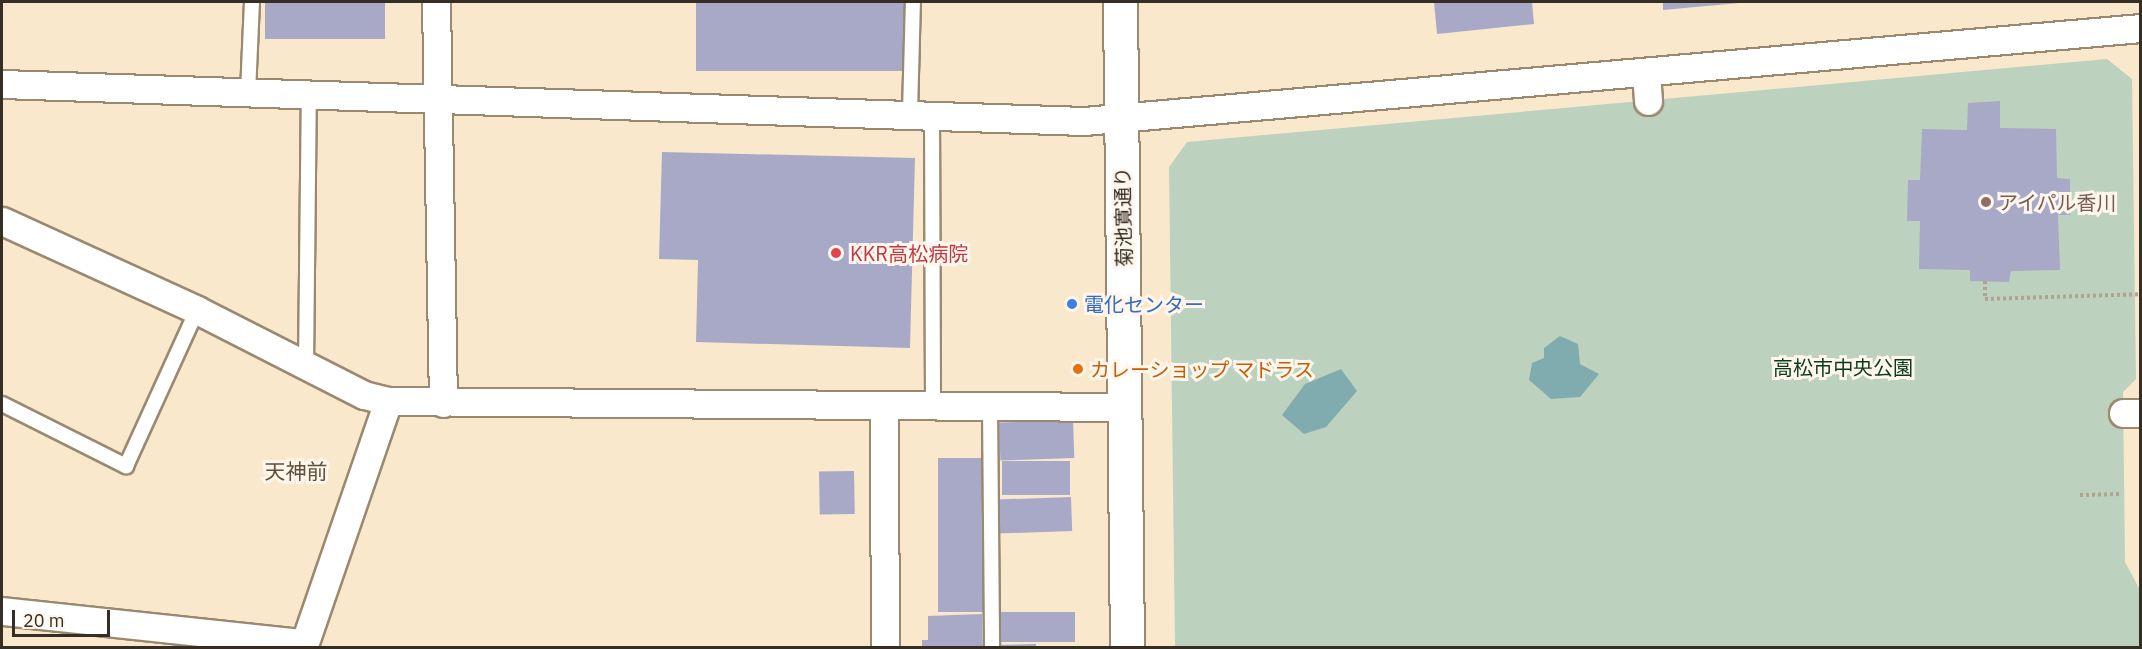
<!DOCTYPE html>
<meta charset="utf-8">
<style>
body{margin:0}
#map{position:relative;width:2142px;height:649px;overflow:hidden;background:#fae8cd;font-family:"IBM Plex Sans","Noto Sans JP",sans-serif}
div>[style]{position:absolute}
.green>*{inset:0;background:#bcd2bf}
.water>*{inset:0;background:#80acaf}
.building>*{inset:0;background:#a7a9c6;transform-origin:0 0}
.path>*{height:4px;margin-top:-2px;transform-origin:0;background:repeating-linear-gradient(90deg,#b1a38e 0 3px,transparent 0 6px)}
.roads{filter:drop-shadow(2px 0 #998970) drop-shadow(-2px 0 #998970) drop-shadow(0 2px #998970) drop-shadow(0 -2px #998970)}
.service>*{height:14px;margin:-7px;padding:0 7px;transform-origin:7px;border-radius:7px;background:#fff}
.minor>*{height:27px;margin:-13.5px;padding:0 13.5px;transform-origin:13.5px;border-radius:13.5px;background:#fff}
.tertiary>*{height:33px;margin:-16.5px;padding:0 16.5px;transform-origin:16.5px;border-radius:16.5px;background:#fff}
.dots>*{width:16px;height:16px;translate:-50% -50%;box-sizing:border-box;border:3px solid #fef6ec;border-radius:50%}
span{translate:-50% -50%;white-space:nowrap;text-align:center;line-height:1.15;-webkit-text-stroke:6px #fef6ec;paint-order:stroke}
.education-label{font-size:20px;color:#785e54}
.left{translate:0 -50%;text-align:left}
.street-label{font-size:20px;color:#352e24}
.health-label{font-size:20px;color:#be3a42}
.shop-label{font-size:20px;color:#366cbe}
.park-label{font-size:20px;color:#0a3b19}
.food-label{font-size:20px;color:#c56008}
.neighbourhood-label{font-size:21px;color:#5f5039}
.frame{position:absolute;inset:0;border:3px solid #352e24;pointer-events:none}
.scale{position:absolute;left:12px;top:610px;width:98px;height:27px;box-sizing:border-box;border:3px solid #352e24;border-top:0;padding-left:8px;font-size:18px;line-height:21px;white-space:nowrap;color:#352e24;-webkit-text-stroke:4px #fef6ec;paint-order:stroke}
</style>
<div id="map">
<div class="green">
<div style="clip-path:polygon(2107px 59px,2132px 79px,2136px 379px,2123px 392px,2125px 562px,2140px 590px,2140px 647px,1175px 647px,1169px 167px,1187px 142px)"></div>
</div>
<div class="water">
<div style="clip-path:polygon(1560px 336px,1578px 344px,1580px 364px,1599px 374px,1580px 397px,1551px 399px,1529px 380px,1532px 363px,1544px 358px,1544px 348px)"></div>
<div style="clip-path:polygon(1341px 369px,1357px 391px,1326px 427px,1304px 434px,1282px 415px,1305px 384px)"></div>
</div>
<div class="building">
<div style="left:265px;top:2px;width:120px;height:37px"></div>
<div style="left:696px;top:2px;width:208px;height:69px"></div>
<div style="clip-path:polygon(1434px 2px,1532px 2px,1534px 24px,1437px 34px)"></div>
<div style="clip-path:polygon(1663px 2px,1739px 2px,1739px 3px,1663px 10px)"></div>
<div style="clip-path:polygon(2000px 101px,2000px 128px,2056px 129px,2057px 178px,2070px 179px,2070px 215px,2058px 215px,2060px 270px,2011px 271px,2009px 282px,1970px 281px,1970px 270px,1919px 269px,1920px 221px,1907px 221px,1908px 180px,1920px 180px,1922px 129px,1967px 130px,1968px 103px)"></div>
<div style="clip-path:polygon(662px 152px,915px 158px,910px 348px,696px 342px,698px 260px,659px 259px)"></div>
<div style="left:1073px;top:420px;width:38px;height:74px;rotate:88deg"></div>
<div style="left:938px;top:458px;width:47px;height:154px"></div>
<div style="left:1002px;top:461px;width:68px;height:34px"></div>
<div style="left:854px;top:471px;width:43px;height:35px;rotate:89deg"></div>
<div style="left:1071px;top:497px;width:34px;height:75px;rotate:88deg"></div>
<div style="left:1075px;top:612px;width:30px;height:76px;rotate:90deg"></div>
<div style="clip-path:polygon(982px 614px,983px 648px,922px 648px,922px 640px,928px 640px,928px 616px)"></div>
<div style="clip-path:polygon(1036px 644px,1036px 648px,995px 648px,995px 645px)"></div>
</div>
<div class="path">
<div style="left:1985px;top:281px;width:18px;rotate:90deg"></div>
<div style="left:1985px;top:299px;width:155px;rotate:-1.8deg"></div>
<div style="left:2080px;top:495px;width:41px;rotate:-1.4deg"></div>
</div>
<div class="roads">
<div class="service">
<div style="left:248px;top:93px;width:91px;rotate:-87.5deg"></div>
<div style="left:910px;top:113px;width:111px;rotate:-88.5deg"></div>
<div style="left:932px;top:114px;width:294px;rotate:89.8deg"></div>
<div style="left:306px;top:367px;width:272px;rotate:-89.4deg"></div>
<div style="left:2px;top:404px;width:139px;rotate:26.6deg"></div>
<div style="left:126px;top:466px;width:171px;rotate:-65.5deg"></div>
<div style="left:990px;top:407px;width:241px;rotate:89.5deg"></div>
</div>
<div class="minor">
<div style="left:436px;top:2px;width:401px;rotate:89deg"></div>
<div style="left:1646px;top:72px;width:29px;rotate:86deg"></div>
<div style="left:2px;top:84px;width:1083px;rotate:1.96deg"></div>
<div style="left:1084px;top:121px;width:1060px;rotate:-5.03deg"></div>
<div style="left:2px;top:221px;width:214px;rotate:24.5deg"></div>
<div style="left:197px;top:310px;width:187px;rotate:27deg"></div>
<div style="left:364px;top:395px;width:25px;rotate:14deg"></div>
<div style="left:388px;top:401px;width:738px;rotate:0.47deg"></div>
<div style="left:884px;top:407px;width:241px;rotate:89.8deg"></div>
<div style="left:2123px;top:413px;width:17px"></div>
<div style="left:2px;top:611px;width:303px;rotate:6.1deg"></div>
<div style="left:303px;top:648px;width:261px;rotate:-71deg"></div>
</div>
<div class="tertiary">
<div style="left:1120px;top:2px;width:646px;rotate:89.38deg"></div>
</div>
</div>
<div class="dots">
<div style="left:1986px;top:202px;background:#8d6e63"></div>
<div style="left:836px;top:253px;background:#e0444e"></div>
<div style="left:1072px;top:304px;background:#3f7fe0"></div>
<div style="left:1078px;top:369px;background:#e8710a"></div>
</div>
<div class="education-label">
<span class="left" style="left:1998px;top:202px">アイパル香川</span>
</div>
<div class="street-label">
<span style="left:1123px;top:217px;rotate:-91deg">菊池寛通り</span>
</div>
<div class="health-label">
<span class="left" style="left:850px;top:253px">KKR高松病院</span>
</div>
<div class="shop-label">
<span class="left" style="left:1084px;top:304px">電化センター</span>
</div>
<div class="park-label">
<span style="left:1843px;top:367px">高松市中央公園</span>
</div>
<div class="food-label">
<span class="left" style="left:1090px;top:369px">カレーショップ マドラス</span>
</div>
<div class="neighbourhood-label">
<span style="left:296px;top:471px">天神前</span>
</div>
<div class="frame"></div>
<div class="scale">20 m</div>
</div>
